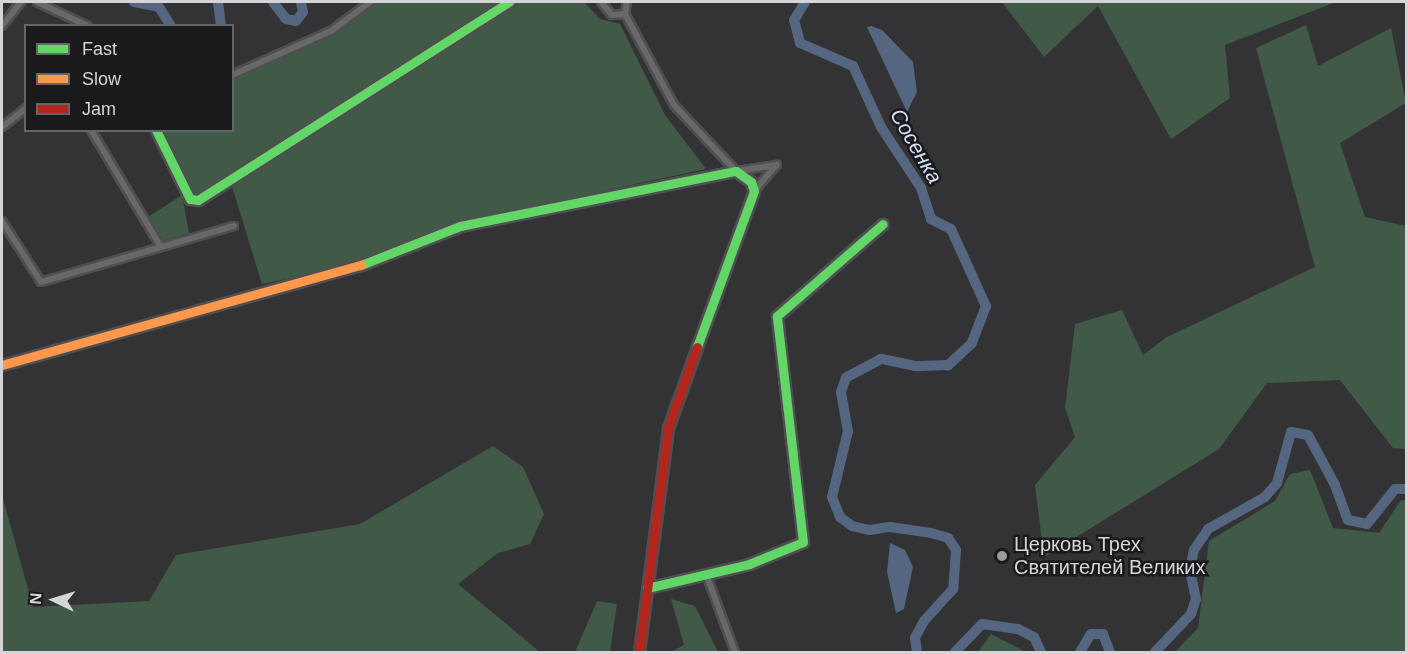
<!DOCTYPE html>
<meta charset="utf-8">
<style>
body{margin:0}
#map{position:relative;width:1408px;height:654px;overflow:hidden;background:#333335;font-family:Helvetica,sans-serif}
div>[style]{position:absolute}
.green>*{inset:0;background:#415a47}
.water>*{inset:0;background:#556681}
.river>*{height:10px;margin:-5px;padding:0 5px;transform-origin:5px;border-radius:5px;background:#556681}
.roads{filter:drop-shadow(2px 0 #4f4f51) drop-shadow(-2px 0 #4f4f51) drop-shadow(0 2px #4f4f51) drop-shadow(0 -2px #4f4f51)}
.street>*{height:6px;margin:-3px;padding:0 3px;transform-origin:3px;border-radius:3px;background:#686869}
.fast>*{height:9px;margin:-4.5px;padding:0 4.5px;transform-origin:4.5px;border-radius:4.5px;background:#63d668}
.slow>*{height:9px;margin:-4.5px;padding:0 4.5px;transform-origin:4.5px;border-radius:4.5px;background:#ff974d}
.jam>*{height:9px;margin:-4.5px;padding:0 4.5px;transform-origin:4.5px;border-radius:4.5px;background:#b3261e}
.dots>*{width:16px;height:16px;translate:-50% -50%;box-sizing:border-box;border:3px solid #1a1a1c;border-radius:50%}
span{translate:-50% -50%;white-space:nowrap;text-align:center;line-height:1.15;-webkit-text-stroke:5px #1a1a1c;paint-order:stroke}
.poi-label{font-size:20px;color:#d5d5d7}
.left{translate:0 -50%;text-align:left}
.water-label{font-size:21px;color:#d4e2f8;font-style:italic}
.frame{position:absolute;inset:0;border:3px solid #d5d5d7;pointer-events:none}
.legend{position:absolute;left:24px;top:24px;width:210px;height:108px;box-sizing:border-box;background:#1a1a1c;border:2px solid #656567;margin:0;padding:8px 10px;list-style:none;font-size:18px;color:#d5d5d7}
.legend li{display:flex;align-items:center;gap:12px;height:30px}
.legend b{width:30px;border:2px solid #656567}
.north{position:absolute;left:24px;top:570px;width:60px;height:60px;-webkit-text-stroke:4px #1a1a1c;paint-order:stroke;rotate:274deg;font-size:16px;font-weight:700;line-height:24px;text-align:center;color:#d5d5d7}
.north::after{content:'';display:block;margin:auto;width:21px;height:27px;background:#d5d5d7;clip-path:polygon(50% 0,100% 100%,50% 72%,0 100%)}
</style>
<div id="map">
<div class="green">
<div style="clip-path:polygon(372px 2px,504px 2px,191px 198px,159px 131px,232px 130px,233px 78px,285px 57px,348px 22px)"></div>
<div style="clip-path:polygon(518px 2px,584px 2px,600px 19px,620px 24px,665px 115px,706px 169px,457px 222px,339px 268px,262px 284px,231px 183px)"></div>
<div style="clip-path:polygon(1002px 2px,1336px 2px,1225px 45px,1230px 98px,1171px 139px,1098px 6px,1044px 57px)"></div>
<div style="clip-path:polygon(1306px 25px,1318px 66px,1391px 28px,1406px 103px,1340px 143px,1365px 217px,1406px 226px,1406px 449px,1393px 448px,1340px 380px,1267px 383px,1219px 449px,1044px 557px,1035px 485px,1075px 437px,1065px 408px,1075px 324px,1122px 310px,1143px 355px,1167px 337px,1315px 267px,1256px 48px)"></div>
<div style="clip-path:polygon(182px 195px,189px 233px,162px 241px,148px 217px)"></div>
<div style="clip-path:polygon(493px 446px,523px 467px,544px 514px,530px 544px,498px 553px,458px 584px,540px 652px,2px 652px,2px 495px,33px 607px,149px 601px,176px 555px,360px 524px)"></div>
<div style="clip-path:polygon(1310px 470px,1333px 528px,1379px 533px,1401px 500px,1406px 500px,1406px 652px,1175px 652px,1198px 628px,1209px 541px,1275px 501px,1290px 474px)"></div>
<div style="clip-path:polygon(671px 599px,695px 606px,718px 652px,671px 652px,684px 645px)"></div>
<div style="clip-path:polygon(597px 601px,617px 604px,610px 652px,575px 652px)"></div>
<div style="clip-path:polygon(991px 634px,1026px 652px,978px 652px)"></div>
</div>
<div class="water">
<div style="clip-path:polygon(871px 26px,882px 30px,913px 62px,917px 92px,907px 112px,867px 27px)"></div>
<div style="clip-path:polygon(890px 543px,905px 550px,913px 567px,904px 609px,896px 613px,887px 572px)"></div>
</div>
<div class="river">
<div style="left:134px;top:2px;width:25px;rotate:11deg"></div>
<div style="left:159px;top:7px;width:22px;rotate:58deg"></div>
<div style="left:218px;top:2px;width:24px;rotate:83deg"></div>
<div style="left:273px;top:2px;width:21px;rotate:53deg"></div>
<div style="left:286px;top:19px;width:10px;rotate:11deg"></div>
<div style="left:296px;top:21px;width:11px;rotate:-52deg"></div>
<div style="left:303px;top:12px;width:10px;rotate:-101deg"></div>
<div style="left:805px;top:2px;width:21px;rotate:121deg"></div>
<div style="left:794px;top:20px;width:24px;rotate:75deg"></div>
<div style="left:800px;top:43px;width:58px;rotate:23.5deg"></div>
<div style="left:853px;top:66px;width:67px;rotate:65.3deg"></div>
<div style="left:881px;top:127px;width:73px;rotate:56.7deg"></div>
<div style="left:921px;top:188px;width:33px;rotate:72deg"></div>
<div style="left:931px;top:219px;width:22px;rotate:27deg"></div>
<div style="left:951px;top:229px;width:85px;rotate:65.6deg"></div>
<div style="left:986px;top:306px;width:40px;rotate:111deg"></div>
<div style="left:972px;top:343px;width:33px;rotate:137deg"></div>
<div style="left:948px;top:365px;width:33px;rotate:178deg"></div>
<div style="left:915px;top:366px;width:35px;rotate:-168deg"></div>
<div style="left:881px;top:359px;width:40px;rotate:152deg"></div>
<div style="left:846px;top:378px;width:15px;rotate:110deg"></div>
<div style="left:841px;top:392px;width:40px;rotate:80deg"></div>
<div style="left:848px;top:431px;width:68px;rotate:103.6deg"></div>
<div style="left:832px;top:497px;width:22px;rotate:68deg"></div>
<div style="left:840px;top:517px;width:15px;rotate:37deg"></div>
<div style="left:852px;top:526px;width:18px;rotate:13deg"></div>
<div style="left:870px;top:530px;width:20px;rotate:-9deg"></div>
<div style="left:890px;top:527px;width:41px;rotate:8.3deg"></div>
<div style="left:931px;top:533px;width:18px;rotate:16deg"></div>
<div style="left:948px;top:538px;width:14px;rotate:56deg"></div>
<div style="left:956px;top:550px;width:39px;rotate:94deg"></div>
<div style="left:953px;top:589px;width:43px;rotate:132.2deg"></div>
<div style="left:924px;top:621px;width:19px;rotate:118deg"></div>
<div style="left:915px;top:638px;width:14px;rotate:82deg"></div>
<div style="left:955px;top:652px;width:39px;rotate:-46deg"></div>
<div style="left:982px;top:624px;width:36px;rotate:8deg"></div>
<div style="left:1018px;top:629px;width:18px;rotate:27deg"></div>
<div style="left:1034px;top:637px;width:17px;rotate:65deg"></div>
<div style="left:1080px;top:652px;width:21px;rotate:-59deg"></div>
<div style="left:1091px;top:634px;width:12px"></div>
<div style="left:1103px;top:634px;width:19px;rotate:69deg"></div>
<div style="left:1155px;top:652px;width:52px;rotate:-46.5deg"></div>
<div style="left:1191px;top:614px;width:16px;rotate:-72deg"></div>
<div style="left:1196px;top:599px;width:30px;rotate:-102deg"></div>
<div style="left:1190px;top:570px;width:20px;rotate:-79deg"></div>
<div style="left:1194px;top:550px;width:25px;rotate:-56deg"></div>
<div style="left:1208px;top:529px;width:65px;rotate:-29.3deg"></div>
<div style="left:1265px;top:497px;width:18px;rotate:-49deg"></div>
<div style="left:1277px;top:483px;width:53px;rotate:-74.6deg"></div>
<div style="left:1291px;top:432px;width:17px;rotate:10deg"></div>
<div style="left:1308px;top:435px;width:57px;rotate:61.6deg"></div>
<div style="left:1335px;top:485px;width:37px;rotate:70deg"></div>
<div style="left:1348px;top:520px;width:19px;rotate:12deg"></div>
<div style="left:1367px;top:524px;width:45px;rotate:-51.3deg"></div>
<div style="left:1395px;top:489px;width:11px"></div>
</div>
<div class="roads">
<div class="street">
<div style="left:37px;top:2px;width:56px;rotate:25.2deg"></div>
<div style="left:601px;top:2px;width:17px;rotate:50deg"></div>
<div style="left:612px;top:15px;width:13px;rotate:-4deg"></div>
<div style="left:625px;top:14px;width:103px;rotate:61.7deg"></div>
<div style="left:674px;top:105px;width:91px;rotate:46.8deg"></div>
<div style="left:736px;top:171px;width:41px;rotate:-8.3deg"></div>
<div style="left:625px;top:14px;width:12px;rotate:-81deg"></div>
<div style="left:2px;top:26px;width:31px;rotate:-52deg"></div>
<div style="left:232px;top:75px;width:108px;rotate:-24deg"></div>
<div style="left:331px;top:31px;width:49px;rotate:-36.6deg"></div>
<div style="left:2px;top:127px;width:31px;rotate:-38deg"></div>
<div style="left:91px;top:130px;width:136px;rotate:59.1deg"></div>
<div style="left:754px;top:191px;width:35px;rotate:-49deg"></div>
<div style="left:2px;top:221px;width:72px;rotate:57.4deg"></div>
<div style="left:41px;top:282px;width:201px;rotate:-16.2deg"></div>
<div style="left:706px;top:574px;width:83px;rotate:69.6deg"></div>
</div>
<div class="fast">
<div style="left:156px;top:130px;width:77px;rotate:63.8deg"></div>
<div style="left:190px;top:199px;width:8px;rotate:7deg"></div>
<div style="left:198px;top:200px;width:369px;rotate:-32.5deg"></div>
<div style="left:361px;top:265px;width:106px;rotate:-21.5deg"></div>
<div style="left:460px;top:226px;width:281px;rotate:-11.3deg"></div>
<div style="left:736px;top:171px;width:19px;rotate:36deg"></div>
<div style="left:751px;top:182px;width:9px;rotate:72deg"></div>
<div style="left:754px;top:191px;width:166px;rotate:110.1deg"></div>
<div style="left:647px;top:588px;width:105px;rotate:-13.2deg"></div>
<div style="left:749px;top:564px;width:58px;rotate:-22.2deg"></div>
<div style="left:803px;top:542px;width:227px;rotate:-96.6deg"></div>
<div style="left:777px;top:316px;width:140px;rotate:-41deg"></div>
</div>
<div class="slow">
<div style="left:2px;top:365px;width:373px;rotate:-15.6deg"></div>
</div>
<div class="jam">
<div style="left:639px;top:652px;width:226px;rotate:-82.6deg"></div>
<div style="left:668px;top:428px;width:86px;rotate:-70.3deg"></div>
</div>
</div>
<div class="dots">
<div style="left:1002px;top:556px;background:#9c9c9e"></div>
</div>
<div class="poi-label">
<span class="left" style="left:1014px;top:556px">Церковь Трех<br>Святителей Великих</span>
</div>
<div class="water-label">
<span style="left:916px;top:146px;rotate:60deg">Сосенка</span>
</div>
<div class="frame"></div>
<ul class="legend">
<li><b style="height:8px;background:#63d668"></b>Fast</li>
<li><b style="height:8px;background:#ff974d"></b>Slow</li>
<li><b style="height:8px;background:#b3261e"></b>Jam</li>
</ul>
<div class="north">N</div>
</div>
